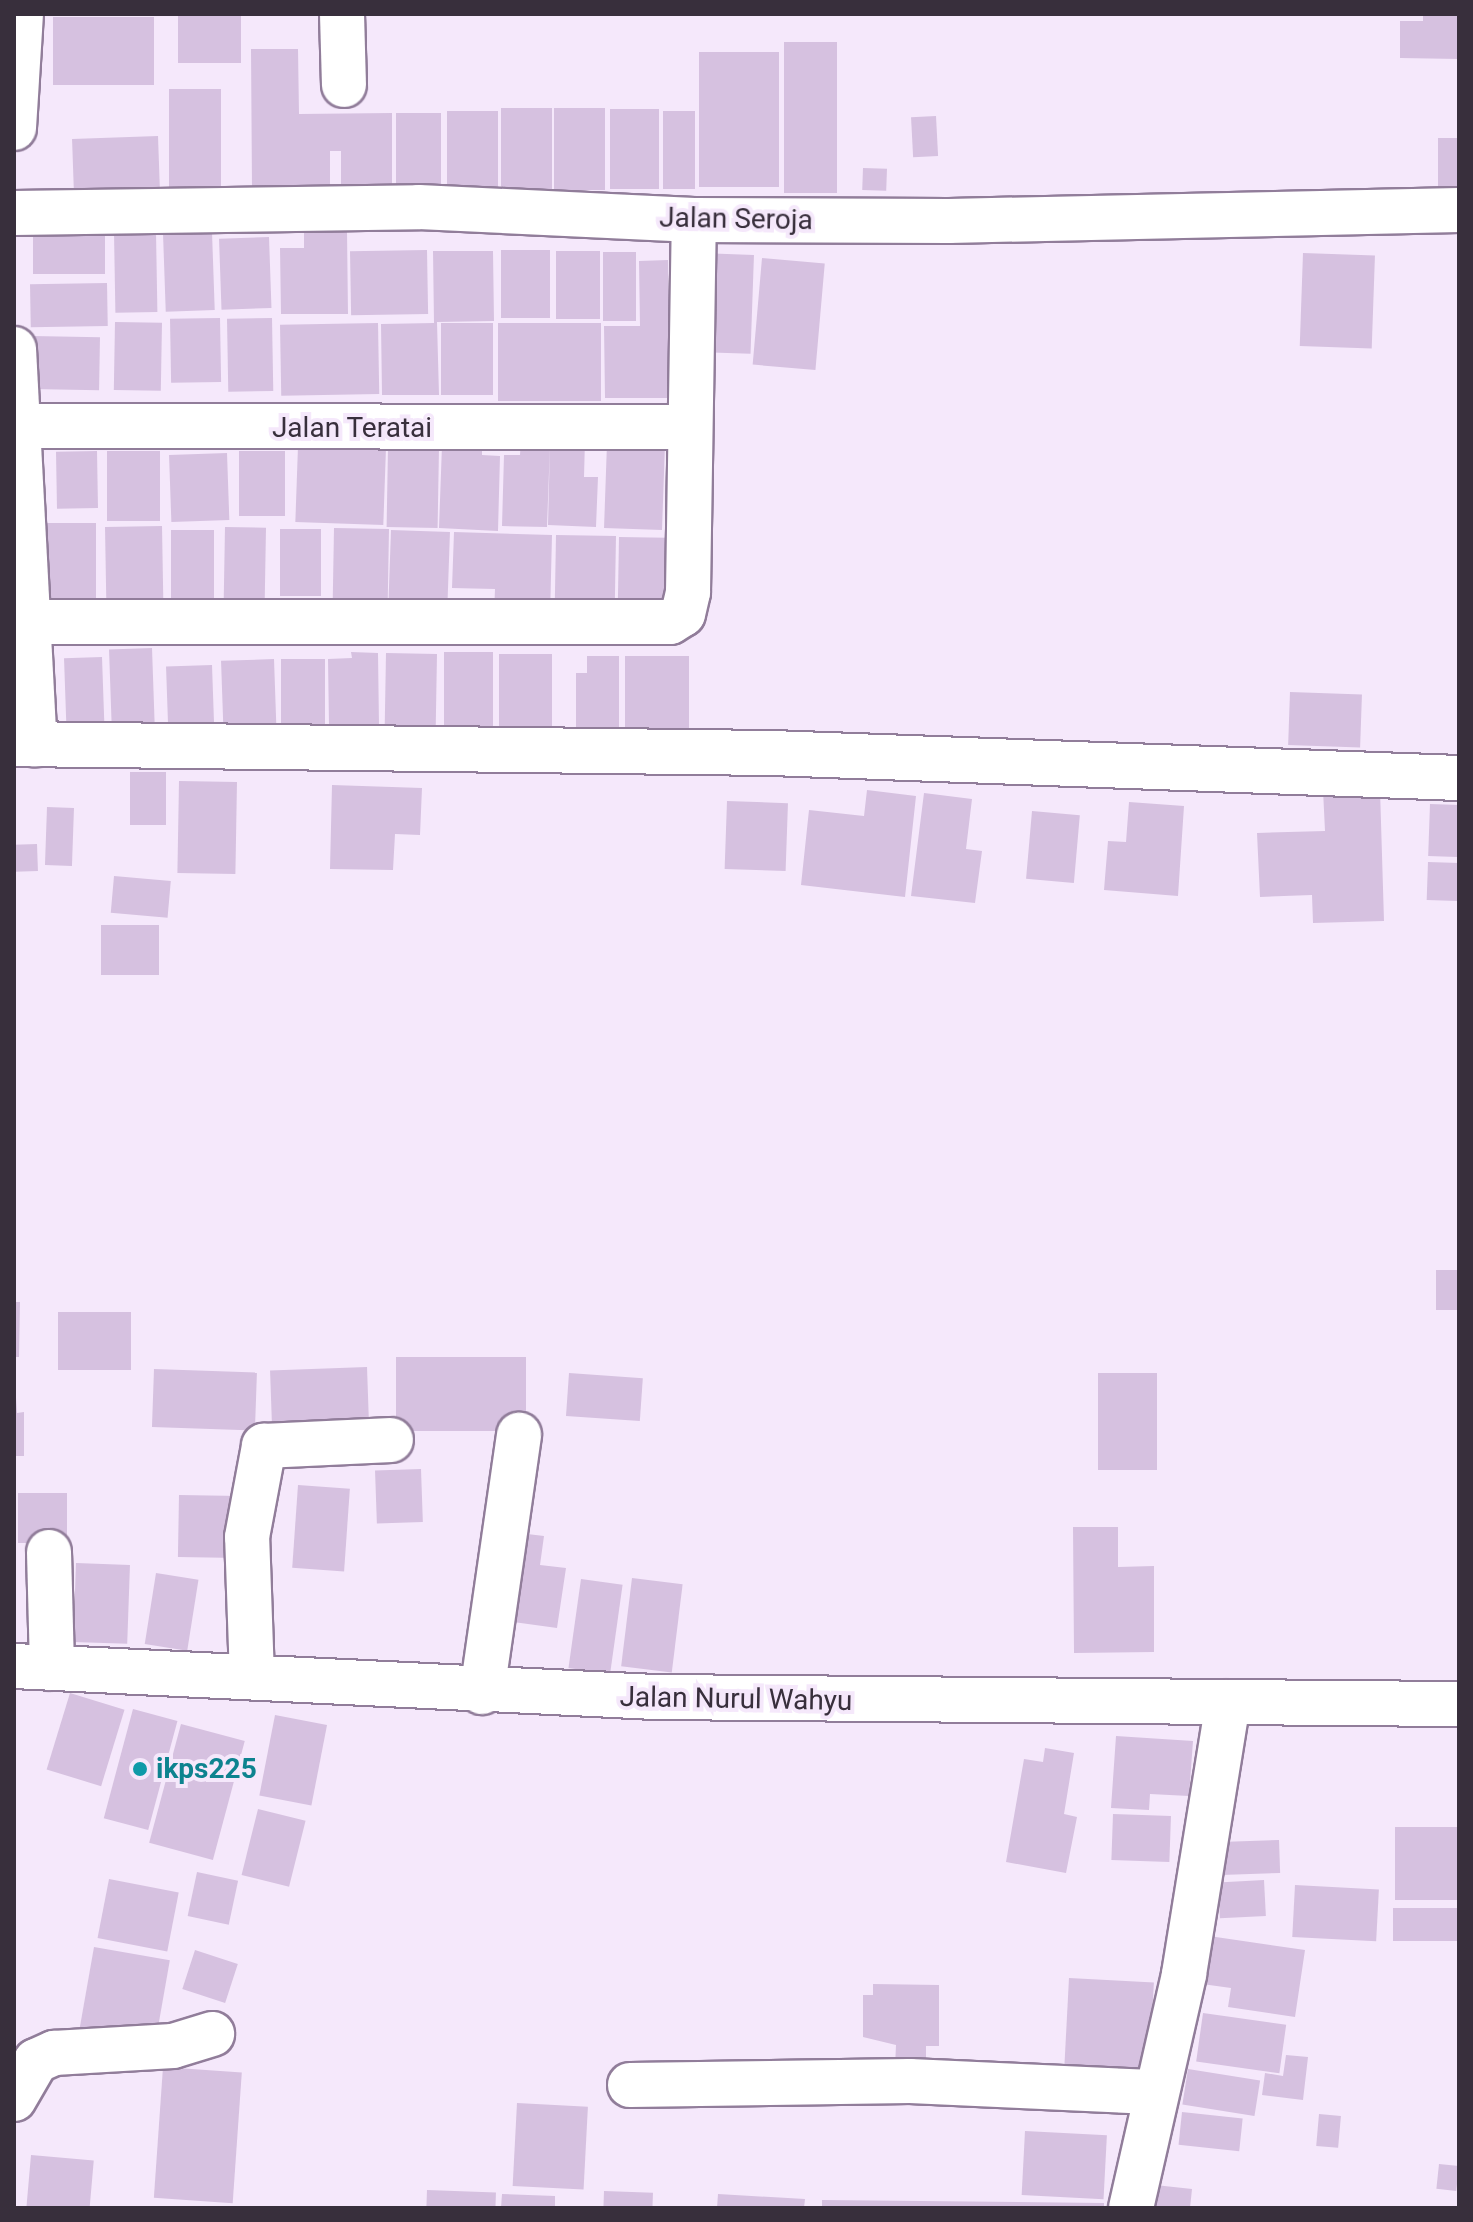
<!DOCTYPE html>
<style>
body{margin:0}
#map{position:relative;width:1473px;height:2222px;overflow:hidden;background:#f5e8fb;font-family:Roboto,sans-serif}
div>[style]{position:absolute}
.building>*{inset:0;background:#d6c1e0;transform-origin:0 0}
.roads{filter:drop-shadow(2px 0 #917d9a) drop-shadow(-2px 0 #917d9a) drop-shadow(0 2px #917d9a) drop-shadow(0 -2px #917d9a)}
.minor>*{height:44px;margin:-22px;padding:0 22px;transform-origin:22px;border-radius:22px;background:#fff}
.dots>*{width:22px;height:22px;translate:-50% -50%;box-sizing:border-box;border:4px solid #f5e8fb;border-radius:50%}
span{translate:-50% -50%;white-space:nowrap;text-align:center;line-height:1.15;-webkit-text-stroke:8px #f5e8fb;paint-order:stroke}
.street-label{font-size:28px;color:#382f3c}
.culture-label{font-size:28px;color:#0d838f;font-weight:700}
.left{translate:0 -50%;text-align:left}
.frame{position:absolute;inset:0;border:16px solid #382f3c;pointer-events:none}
</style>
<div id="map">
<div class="building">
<div style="left:178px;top:14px;width:63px;height:49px"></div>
<div style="clip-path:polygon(1423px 14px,1459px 14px,1459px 59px,1400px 58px,1400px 21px,1423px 21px)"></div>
<div style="left:53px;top:17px;width:101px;height:68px"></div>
<div style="left:784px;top:42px;width:53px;height:151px"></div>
<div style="clip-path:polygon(251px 49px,298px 49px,299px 114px,392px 113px,392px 190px,341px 190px,341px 151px,330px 151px,330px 190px,252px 190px)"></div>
<div style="left:699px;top:52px;width:80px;height:135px"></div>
<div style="left:169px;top:89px;width:52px;height:99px"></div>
<div style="left:501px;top:108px;width:51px;height:81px"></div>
<div style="left:554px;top:108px;width:51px;height:82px"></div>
<div style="left:610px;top:109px;width:49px;height:80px"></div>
<div style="left:447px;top:111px;width:51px;height:80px"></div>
<div style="left:663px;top:111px;width:32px;height:78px"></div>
<div style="left:396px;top:113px;width:45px;height:78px"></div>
<div style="left:936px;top:116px;width:40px;height:25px;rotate:87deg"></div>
<div style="left:158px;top:136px;width:56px;height:86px;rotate:88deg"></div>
<div style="left:1438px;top:138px;width:21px;height:49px"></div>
<div style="left:863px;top:168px;width:24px;height:22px;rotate:2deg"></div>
<div style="clip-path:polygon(347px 231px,348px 314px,281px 314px,280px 248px,304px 248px,304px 232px)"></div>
<div style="left:156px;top:232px;width:80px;height:42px;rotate:89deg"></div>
<div style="left:212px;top:232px;width:78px;height:49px;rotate:88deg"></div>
<div style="left:105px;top:235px;width:39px;height:72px;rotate:90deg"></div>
<div style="left:269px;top:237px;width:71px;height:50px;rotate:88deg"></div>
<div style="left:427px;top:250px;width:64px;height:77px;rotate:89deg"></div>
<div style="left:501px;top:250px;width:49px;height:68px"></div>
<div style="clip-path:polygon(433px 251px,493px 251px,494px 321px,437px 322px,439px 395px,382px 395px,381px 324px,434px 323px)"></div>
<div style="left:556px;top:251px;width:44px;height:68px"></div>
<div style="left:636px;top:252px;width:69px;height:33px;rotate:90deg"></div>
<div style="left:700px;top:253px;width:54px;height:99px;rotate:2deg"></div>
<div style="left:1303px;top:253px;width:72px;height:93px;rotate:2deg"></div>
<div style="left:762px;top:258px;width:63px;height:107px;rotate:5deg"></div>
<div style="clip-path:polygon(668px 260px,670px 398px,605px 398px,604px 326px,640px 326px,639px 261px)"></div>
<div style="left:107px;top:283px;width:43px;height:77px;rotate:89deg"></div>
<div style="left:220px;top:318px;width:64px;height:50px;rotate:89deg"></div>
<div style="left:272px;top:318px;width:73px;height:45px;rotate:89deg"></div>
<div style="left:115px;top:322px;width:47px;height:68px;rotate:1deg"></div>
<div style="left:378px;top:323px;width:71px;height:98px;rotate:89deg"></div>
<div style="left:493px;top:323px;width:72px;height:52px;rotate:90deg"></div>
<div style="left:601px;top:323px;width:78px;height:103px;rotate:90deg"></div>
<div style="left:32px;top:336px;width:68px;height:53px;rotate:1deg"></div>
<div style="clip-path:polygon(521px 439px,585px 440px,584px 477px,598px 477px,596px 527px,548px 525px,550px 445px,547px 527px,502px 526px,504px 455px,520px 455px)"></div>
<div style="left:607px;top:443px;width:58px;height:85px;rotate:2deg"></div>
<div style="clip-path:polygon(442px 445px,482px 446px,482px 455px,500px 456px,498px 531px,439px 528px)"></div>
<div style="left:298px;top:446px;width:88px;height:76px;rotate:2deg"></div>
<div style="left:388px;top:447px;width:51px;height:80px;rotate:1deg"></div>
<div style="left:97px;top:451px;width:57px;height:41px;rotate:89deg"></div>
<div style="left:107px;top:451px;width:53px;height:70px"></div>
<div style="left:239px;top:451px;width:46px;height:65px"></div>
<div style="left:227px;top:453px;width:67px;height:58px;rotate:88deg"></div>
<div style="left:39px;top:523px;width:57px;height:81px"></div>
<div style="left:162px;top:526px;width:74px;height:57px;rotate:89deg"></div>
<div style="left:225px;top:527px;width:41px;height:71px;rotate:1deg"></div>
<div style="left:334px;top:528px;width:55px;height:80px;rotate:1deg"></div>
<div style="left:280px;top:529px;width:41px;height:67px"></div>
<div style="left:171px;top:530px;width:43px;height:72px"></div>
<div style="left:391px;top:530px;width:59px;height:80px;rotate:2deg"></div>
<div style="clip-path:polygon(454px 532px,552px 535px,550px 617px,494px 615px,495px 589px,452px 588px)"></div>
<div style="left:556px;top:535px;width:60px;height:74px;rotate:1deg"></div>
<div style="left:619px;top:537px;width:48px;height:74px;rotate:1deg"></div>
<div style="left:152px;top:648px;width:87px;height:43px;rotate:88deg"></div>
<div style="clip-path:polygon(351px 652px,378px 653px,379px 726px,329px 726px,328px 659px,352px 658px)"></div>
<div style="left:444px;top:652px;width:49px;height:77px"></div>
<div style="left:386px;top:653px;width:51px;height:75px;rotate:1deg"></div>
<div style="left:499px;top:654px;width:53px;height:77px"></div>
<div style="clip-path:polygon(587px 656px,619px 656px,619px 730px,576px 730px,576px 673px,587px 673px)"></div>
<div style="left:625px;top:656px;width:64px;height:72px"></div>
<div style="left:102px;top:657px;width:75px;height:38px;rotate:88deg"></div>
<div style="left:274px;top:659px;width:67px;height:53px;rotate:88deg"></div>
<div style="left:281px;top:659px;width:44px;height:70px"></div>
<div style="left:212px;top:665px;width:74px;height:46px;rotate:88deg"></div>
<div style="left:1290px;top:692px;width:72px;height:53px;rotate:2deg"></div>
<div style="left:130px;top:772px;width:36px;height:53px"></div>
<div style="left:179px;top:781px;width:58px;height:92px;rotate:1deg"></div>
<div style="clip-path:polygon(332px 785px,422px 788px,420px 835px,395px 834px,393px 870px,330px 869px)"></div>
<div style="clip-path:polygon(1380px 789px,1384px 921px,1313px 923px,1312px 895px,1260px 897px,1257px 833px,1325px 831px,1323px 790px)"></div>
<div style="clip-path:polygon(867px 790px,916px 796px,905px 897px,801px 885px,809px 810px,864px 816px)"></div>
<div style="clip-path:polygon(924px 793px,972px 799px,966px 849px,982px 851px,975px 903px,911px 896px)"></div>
<div style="left:727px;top:801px;width:61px;height:68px;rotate:2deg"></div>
<div style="clip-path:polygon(1129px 802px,1184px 806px,1178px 896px,1104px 890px,1108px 841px,1126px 842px)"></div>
<div style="left:1430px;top:804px;width:29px;height:52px;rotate:2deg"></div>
<div style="left:47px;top:807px;width:27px;height:58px;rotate:2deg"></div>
<div style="left:1032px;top:811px;width:48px;height:68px;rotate:5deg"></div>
<div style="left:37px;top:844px;width:27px;height:23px;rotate:88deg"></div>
<div style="left:1428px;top:862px;width:31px;height:38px;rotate:2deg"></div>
<div style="left:114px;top:876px;width:57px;height:37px;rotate:5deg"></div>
<div style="left:101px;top:925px;width:58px;height:50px"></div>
<div style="left:1436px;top:1270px;width:23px;height:40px"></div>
<div style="clip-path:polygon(14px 1302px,20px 1302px,19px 1357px,14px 1357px)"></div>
<div style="left:131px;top:1312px;width:58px;height:73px;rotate:90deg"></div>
<div style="left:396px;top:1357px;width:130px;height:74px"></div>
<div style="clip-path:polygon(14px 1367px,17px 1413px,24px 1412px,24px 1456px,14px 1456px)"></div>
<div style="left:367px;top:1367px;width:58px;height:97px;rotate:88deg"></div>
<div style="left:154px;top:1369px;width:103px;height:58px;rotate:2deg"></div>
<div style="left:569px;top:1373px;width:74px;height:43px;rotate:4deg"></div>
<div style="left:1157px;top:1373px;width:97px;height:59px;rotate:90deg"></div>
<div style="left:421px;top:1469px;width:53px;height:46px;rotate:88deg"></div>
<div style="left:298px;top:1485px;width:52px;height:83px;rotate:4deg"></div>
<div style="left:18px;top:1493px;width:49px;height:50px"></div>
<div style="left:179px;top:1495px;width:61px;height:62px;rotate:1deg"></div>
<div style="clip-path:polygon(1073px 1527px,1118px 1527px,1118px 1567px,1154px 1566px,1154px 1652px,1074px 1653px)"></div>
<div style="clip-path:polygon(519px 1533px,544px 1536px,540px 1565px,566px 1568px,557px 1628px,506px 1621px)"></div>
<div style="left:76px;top:1563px;width:54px;height:79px;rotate:2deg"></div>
<div style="left:156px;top:1573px;width:43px;height:72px;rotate:9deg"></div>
<div style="left:632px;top:1578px;width:51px;height:89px;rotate:7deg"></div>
<div style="left:581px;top:1579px;width:42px;height:90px;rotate:8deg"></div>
<div style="left:70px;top:1693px;width:57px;height:80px;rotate:17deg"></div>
<div style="left:133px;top:1709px;width:46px;height:113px;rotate:15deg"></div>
<div style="left:275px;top:1715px;width:53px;height:82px;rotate:11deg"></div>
<div style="left:181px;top:1724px;width:66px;height:123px;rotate:15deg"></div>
<div style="clip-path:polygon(1116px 1736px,1193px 1741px,1189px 1796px,1150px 1794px,1149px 1810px,1111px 1808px)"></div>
<div style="clip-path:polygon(1045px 1748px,1074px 1753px,1064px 1814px,1077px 1817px,1066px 1873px,1006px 1862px,1024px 1759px,1043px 1762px)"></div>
<div style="left:258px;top:1809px;width:49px;height:68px;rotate:14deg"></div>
<div style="left:1113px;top:1814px;width:58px;height:46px;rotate:2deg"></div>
<div style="left:1459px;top:1827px;width:73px;height:64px;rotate:90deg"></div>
<div style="left:1279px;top:1840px;width:33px;height:59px;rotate:88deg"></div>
<div style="left:197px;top:1872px;width:42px;height:45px;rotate:12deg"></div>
<div style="left:109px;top:1879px;width:71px;height:60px;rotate:11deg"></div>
<div style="left:1264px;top:1880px;width:36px;height:46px;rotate:87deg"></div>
<div style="left:1295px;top:1885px;width:84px;height:52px;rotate:3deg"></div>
<div style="left:1459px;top:1908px;width:33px;height:66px;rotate:90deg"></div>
<div style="clip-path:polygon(1209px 1936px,1305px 1950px,1295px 2017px,1228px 2007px,1231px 1988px,1202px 1984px)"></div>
<div style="left:94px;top:1947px;width:77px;height:85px;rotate:10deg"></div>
<div style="left:195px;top:1950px;width:45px;height:41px;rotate:18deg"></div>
<div style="left:1069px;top:1978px;width:85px;height:95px;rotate:3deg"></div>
<div style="clip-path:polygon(873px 1984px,939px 1985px,939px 2046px,926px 2046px,926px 2067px,895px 2067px,896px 2045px,863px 2037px,863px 1995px,873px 1995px)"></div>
<div style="left:1203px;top:2013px;width:84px;height:49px;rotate:8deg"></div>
<div style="clip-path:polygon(1286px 2055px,1308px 2057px,1303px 2100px,1262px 2095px,1265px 2073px,1283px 2076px)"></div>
<div style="left:163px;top:2067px;width:79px;height:131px;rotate:4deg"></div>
<div style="left:1188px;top:2069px;width:73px;height:36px;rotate:9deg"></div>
<div style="left:517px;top:2103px;width:71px;height:83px;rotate:3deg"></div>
<div style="left:1182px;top:2112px;width:61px;height:33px;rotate:6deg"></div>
<div style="left:1319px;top:2114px;width:22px;height:32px;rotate:5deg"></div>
<div style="left:1025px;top:2131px;width:82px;height:64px;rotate:3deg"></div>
<div style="left:31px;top:2155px;width:63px;height:53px;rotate:5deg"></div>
<div style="left:1439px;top:2164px;width:20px;height:25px;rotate:6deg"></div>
<div style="clip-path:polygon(1146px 2184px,1192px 2189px,1190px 2208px,1143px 2208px)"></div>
<div style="left:427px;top:2190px;width:69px;height:18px;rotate:2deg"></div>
<div style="left:604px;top:2191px;width:49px;height:17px;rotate:2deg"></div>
<div style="clip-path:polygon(502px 2194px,555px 2196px,555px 2208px,501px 2208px)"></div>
<div style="clip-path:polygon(718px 2194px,805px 2199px,804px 2208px,717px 2208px)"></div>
<div style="clip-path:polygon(822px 2200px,1104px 2203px,1104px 2208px,822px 2208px)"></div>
</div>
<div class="roads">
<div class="minor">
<div style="left:342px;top:14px;width:71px;rotate:88.4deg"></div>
<div style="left:14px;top:128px;width:114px;rotate:-86.5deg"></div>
<div style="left:14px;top:213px;width:405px;rotate:-0.8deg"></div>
<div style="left:419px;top:207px;width:275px;rotate:2.7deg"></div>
<div style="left:694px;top:220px;width:255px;rotate:0.2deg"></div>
<div style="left:949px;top:221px;width:510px;rotate:-1.24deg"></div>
<div style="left:14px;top:349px;width:396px;rotate:87deg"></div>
<div style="left:14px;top:426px;width:676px;rotate:0.08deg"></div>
<div style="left:14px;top:622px;width:656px"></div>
<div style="left:670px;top:622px;width:15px;rotate:-32deg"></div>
<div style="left:683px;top:614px;width:23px;rotate:-77deg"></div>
<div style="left:688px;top:592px;width:372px;rotate:-89.1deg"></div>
<div style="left:14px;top:744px;width:757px;rotate:0.68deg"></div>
<div style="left:771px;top:753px;width:688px;rotate:2.08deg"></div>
<div style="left:49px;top:1552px;width:116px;rotate:88.5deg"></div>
<div style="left:14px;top:1666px;width:641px;rotate:2.77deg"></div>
<div style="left:654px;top:1697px;width:805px;rotate:0.5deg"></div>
<div style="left:252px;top:1677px;width:140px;rotate:-92deg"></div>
<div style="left:247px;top:1537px;width:93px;rotate:-79.4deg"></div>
<div style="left:264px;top:1446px;width:127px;rotate:-2.7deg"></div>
<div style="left:482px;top:1692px;width:260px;rotate:-81.8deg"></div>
<div style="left:630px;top:2085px;width:280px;rotate:-0.8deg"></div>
<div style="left:910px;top:2081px;width:243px;rotate:2.6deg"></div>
<div style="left:14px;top:2099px;width:44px;rotate:-59.9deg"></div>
<div style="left:36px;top:2061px;width:20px;rotate:-24deg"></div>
<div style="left:54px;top:2053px;width:119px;rotate:-3.4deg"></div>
<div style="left:173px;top:2046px;width:41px;rotate:-17.1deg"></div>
<div style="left:1131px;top:2208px;width:240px;rotate:-77.2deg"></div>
<div style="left:1184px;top:1974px;width:275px;rotate:-80.8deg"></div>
</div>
</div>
<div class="dots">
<div style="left:140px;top:1769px;background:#0f9aa8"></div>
</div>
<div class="street-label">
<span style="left:736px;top:219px;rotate:1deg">Jalan Seroja</span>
<span style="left:352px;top:428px">Jalan Teratai</span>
<span style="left:736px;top:1699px;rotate:1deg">Jalan Nurul Wahyu</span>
</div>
<div class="culture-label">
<span class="left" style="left:156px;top:1769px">ikps225</span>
</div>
<div class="frame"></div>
</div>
